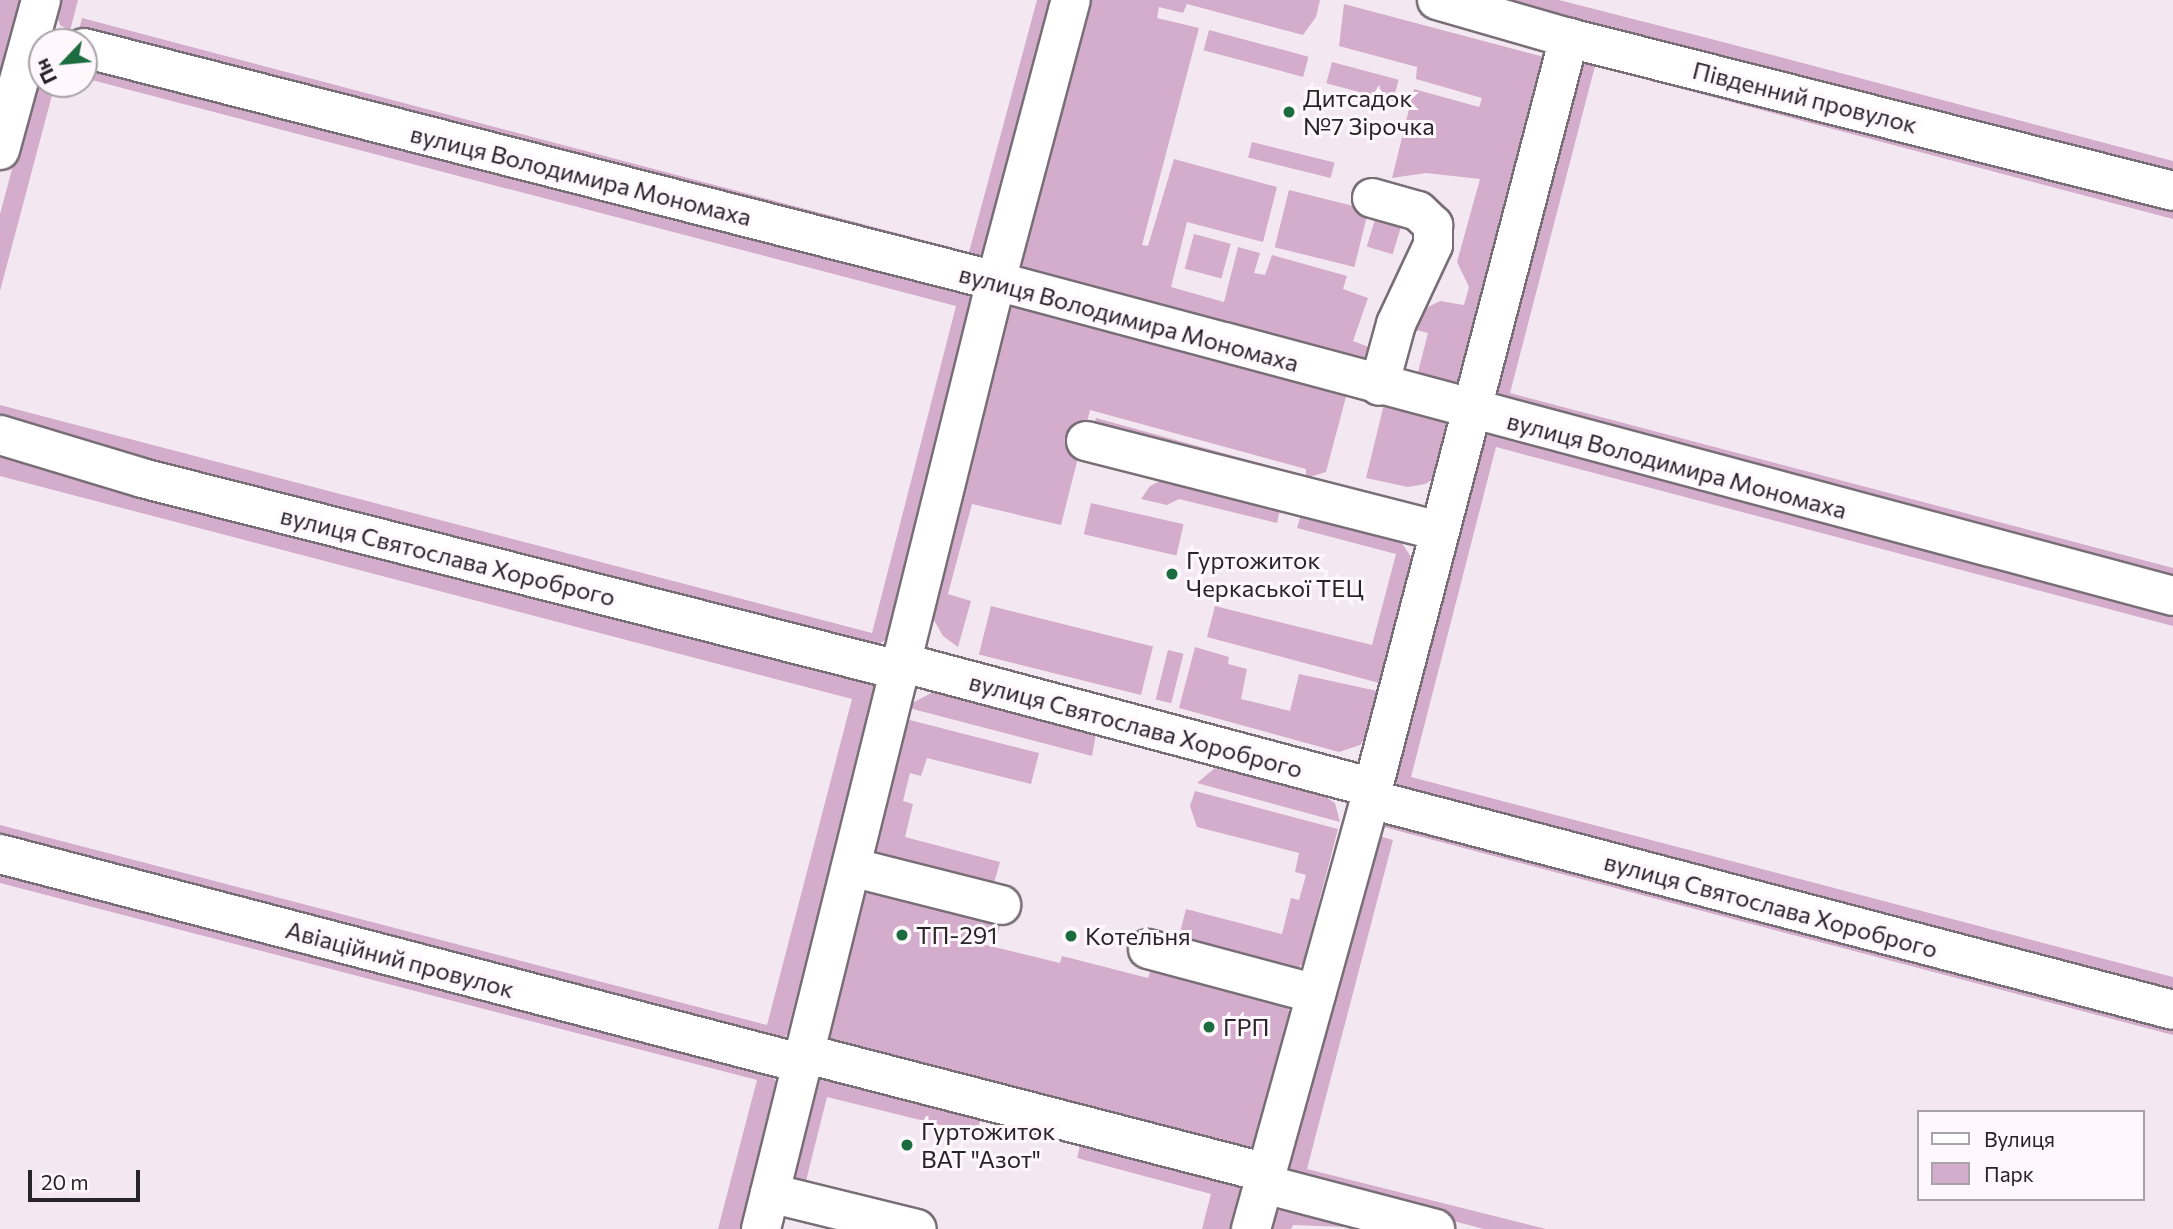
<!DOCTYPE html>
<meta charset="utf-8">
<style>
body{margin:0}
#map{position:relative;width:2173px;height:1229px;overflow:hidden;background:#f3e8f1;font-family:Commissioner,sans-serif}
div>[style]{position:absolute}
.green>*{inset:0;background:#d3adcb;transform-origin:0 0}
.roads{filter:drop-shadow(2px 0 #786e76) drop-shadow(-2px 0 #786e76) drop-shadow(0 2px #786e76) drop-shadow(0 -2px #786e76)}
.minor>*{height:38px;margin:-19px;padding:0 19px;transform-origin:19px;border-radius:19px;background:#fff}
.dots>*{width:19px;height:19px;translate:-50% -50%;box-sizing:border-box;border:4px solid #fef7fc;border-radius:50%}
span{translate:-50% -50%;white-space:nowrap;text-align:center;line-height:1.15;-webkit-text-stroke:6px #fef7fc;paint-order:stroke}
.street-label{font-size:24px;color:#282427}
.poi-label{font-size:24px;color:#282427}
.left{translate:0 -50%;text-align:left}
.legend{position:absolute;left:1917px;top:1110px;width:228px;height:91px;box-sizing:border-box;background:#fef7fc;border:2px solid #a8a3a7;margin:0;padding:9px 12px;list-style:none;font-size:21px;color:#282427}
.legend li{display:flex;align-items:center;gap:14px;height:35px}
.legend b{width:35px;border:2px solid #a8a3a7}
.north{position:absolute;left:28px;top:28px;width:70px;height:70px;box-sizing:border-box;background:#fef7fc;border:2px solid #a8a3a7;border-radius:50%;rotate:244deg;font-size:19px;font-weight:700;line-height:28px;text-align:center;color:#282427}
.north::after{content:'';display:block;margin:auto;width:24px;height:32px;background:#1b6d3f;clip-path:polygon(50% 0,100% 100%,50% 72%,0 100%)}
.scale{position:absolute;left:28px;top:1170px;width:112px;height:32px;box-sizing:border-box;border:4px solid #282427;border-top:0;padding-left:9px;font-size:21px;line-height:24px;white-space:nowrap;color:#282427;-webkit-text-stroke:5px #fef7fc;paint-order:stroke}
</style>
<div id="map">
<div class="green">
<div style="clip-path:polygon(0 0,24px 0,0 89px)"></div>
<div style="clip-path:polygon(58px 0,78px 0,70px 31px,60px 25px,55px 10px)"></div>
<div style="clip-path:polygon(1037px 0,1060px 0,981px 262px,78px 35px,82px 18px,969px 252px)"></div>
<div style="clip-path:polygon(1079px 0,1320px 0,1316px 17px,1303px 35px,1187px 4px,1183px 13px,1159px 7px,1157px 18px,1199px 28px,1142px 245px,1148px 246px,1174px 159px,1277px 187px,1263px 242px,1187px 222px,1171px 287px,1224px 302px,1238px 247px,1260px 253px,1254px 273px,1265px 275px,1272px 255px,1347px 276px,1343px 289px,1368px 298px,1353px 341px,1379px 351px,1393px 367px,1418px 372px,1428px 333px,1416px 330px,1424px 309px,1440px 301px,1464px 305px,1469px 287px,1457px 262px,1480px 179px,1426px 173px,1392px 178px,1414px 89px,1479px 107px,1482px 98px,1416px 79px,1417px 67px,1339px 46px,1344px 4px,1548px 58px,1462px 388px,1013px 274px)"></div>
<div style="clip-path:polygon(1473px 0,1559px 0,1719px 41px,2173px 161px,2173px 180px)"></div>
<div style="left:1209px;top:30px;width:103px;height:21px;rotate:15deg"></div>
<div style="clip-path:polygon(84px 56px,970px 290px,977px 304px,894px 627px,884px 641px,867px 649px,0 425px,0 405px,872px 633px,956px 306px,84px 78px)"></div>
<div style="clip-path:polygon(42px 57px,42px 84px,55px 84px,0 291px,0 214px)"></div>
<div style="clip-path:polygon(1586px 59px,2173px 202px,2173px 219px,1595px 66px,1510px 393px,2173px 568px,2173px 584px,1493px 401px,1578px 66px)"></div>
<div style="left:1332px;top:62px;width:69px;height:22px;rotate:15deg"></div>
<div style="left:1252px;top:142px;width:85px;height:16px;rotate:14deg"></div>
<div style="left:1289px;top:190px;width:82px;height:59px;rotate:14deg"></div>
<div style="left:1377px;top:213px;width:27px;height:35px;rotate:17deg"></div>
<div style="left:1194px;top:234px;width:38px;height:36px;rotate:15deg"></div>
<div style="clip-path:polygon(1009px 300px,1348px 389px,1326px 472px,1306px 478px,1306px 469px,1090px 410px,1061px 525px,972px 504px,948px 594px,971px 601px,958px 647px,943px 636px,923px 601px)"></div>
<div style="clip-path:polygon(1385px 400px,1450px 416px,1456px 425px,1437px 477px,1425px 484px,1408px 487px,1366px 478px)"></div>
<div style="clip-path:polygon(1096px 418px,1299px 474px,1298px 481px,1092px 431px)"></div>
<div style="clip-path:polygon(1480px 428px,2173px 607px,2173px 626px,1496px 447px,1411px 777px,2173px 977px,2173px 1000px,1400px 793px,1393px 785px)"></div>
<div style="clip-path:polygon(0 448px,868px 680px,876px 688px,792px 1025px,785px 1037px,766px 1043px,0 843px,0 825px,767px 1025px,852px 699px,0 476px)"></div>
<div style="clip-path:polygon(1164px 479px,1282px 502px,1277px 523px,1179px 499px,1167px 505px,1141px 499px,1150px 486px)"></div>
<div style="left:1091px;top:503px;width:95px;height:32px;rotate:13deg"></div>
<div style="clip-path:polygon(1303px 508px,1398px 538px,1410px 555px,1414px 570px,1383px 684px,1207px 637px,1215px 606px,1372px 645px,1396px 554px,1297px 528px)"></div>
<div style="left:991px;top:606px;width:167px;height:50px;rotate:14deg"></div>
<div style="clip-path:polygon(1195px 647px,1229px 657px,1228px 664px,1247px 669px,1241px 699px,1290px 711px,1299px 674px,1382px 692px,1370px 731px,1360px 745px,1339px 752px,1179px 708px)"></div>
<div style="left:1168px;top:650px;width:16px;height:51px;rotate:14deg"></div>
<div style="clip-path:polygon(935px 691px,1096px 734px,1092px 756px,905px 707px)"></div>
<div style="clip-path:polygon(898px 717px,1039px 753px,1031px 784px,927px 758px,921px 776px,910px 773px,903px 801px,913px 804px,905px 837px,1000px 862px,991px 893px,859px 859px)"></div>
<div style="clip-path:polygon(1215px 768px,1323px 795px,1335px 803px,1340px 822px,1197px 783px)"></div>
<div style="clip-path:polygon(1195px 791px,1338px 829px,1303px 963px,1295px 972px,1177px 944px,1186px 909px,1282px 934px,1291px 898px,1299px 900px,1306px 875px,1295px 872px,1299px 853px,1197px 827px,1190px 806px)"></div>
<div style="clip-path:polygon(1384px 820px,2173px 1021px,2173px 1035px,1376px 825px)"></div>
<div style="clip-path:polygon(1372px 834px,1393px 840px,1307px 1169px,1546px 1229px,1484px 1229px,1308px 1183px,1290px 1172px,1286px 1162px)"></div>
<div style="clip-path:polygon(0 866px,771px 1073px,777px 1084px,777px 1100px,743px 1229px,718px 1229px,757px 1080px,0 883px)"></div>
<div style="clip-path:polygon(855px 878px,1003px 913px,997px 937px,985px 934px,982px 944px,1060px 963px,1062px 956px,1148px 978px,1154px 961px,1286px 1003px,1290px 1014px,1250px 1163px,812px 1048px)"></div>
<div style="clip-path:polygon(819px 1067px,983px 1107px,977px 1134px,827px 1097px,805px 1185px,791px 1189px)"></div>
<div style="clip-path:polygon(1083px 1133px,1245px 1174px,1231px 1229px,1202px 1229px,1211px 1194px,1077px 1158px)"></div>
<div style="clip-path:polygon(1288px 1206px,1396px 1229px,1293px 1225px,1291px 1229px,1266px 1229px,1276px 1212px)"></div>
</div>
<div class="roads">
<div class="minor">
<div style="left:1437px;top:0;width:137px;rotate:16.1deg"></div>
<div style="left:1569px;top:38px;width:623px;rotate:14.21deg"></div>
<div style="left:84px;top:48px;width:941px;rotate:14.33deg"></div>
<div style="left:996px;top:281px;width:1218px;rotate:14.98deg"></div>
<div style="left:0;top:150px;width:156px;rotate:-74.7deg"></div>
<div style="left:1372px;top:198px;width:48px;rotate:15.8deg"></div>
<div style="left:1418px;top:211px;width:21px;rotate:43deg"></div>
<div style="left:1433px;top:225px;width:20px;rotate:90deg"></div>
<div style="left:1433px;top:245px;width:87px;rotate:115.1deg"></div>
<div style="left:1396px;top:324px;width:64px;rotate:105.3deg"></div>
<div style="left:0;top:435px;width:148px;rotate:16.8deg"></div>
<div style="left:142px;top:478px;width:780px;rotate:14.25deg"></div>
<div style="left:1086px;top:441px;width:363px;rotate:14.3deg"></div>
<div style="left:900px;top:662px;width:489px;rotate:14.9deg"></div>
<div style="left:1370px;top:799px;width:830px;rotate:14.72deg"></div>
<div style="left:0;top:854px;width:827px;rotate:14.64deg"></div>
<div style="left:851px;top:867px;width:155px;rotate:14.2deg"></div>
<div style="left:1148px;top:949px;width:174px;rotate:15deg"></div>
<div style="left:803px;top:1053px;width:479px;rotate:14.5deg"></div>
<div style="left:1264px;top:1184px;width:177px;rotate:14.7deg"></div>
<div style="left:770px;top:1193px;width:151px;rotate:13.8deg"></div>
<div style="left:761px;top:1229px;width:977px;rotate:-76.08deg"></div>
<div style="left:996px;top:281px;width:291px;rotate:-75.1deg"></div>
<div style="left:1251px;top:1229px;width:446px;rotate:-74.5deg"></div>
<div style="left:1370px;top:799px;width:787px;rotate:-75.35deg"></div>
</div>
</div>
<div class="dots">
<div style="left:1289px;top:112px;background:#1b6d3f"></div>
<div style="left:1172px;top:574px;background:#1b6d3f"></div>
<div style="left:902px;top:935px;background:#1b6d3f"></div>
<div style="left:1071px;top:936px;background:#1b6d3f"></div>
<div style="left:1209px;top:1027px;background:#1b6d3f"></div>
<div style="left:907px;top:1145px;background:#1b6d3f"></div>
</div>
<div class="street-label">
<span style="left:1805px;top:97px;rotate:14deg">Південний провулок</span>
<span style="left:581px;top:175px;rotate:14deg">вулиця Володимира Мономаха</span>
<span style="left:1129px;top:318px;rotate:15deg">вулиця Володимира Мономаха</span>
<span style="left:1677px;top:465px;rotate:15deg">вулиця Володимира Мономаха</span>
<span style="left:448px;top:556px;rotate:14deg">вулиця Святослава Хороброго</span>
<span style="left:1136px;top:725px;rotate:15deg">вулиця Святослава Хороброго</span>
<span style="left:1771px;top:905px;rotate:15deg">вулиця Святослава Хороброго</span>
<span style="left:400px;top:959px;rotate:15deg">Авіаційний провулок</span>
</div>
<div class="poi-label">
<span class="left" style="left:1303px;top:112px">Дитсадок<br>№7 Зірочка</span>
<span class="left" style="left:1186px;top:574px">Гуртожиток<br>Черкаської ТЕЦ</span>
<span class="left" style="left:916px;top:935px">ТП-291</span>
<span class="left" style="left:1085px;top:936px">Котельня</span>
<span class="left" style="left:1223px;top:1027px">ГРП</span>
<span class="left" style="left:921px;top:1145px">Гуртожиток<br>ВАТ "Азот"</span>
</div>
<ul class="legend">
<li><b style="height:9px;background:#fff"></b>Вулиця</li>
<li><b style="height:19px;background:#d3adcb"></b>Парк</li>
</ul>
<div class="north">Пн</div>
<div class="scale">20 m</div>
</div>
